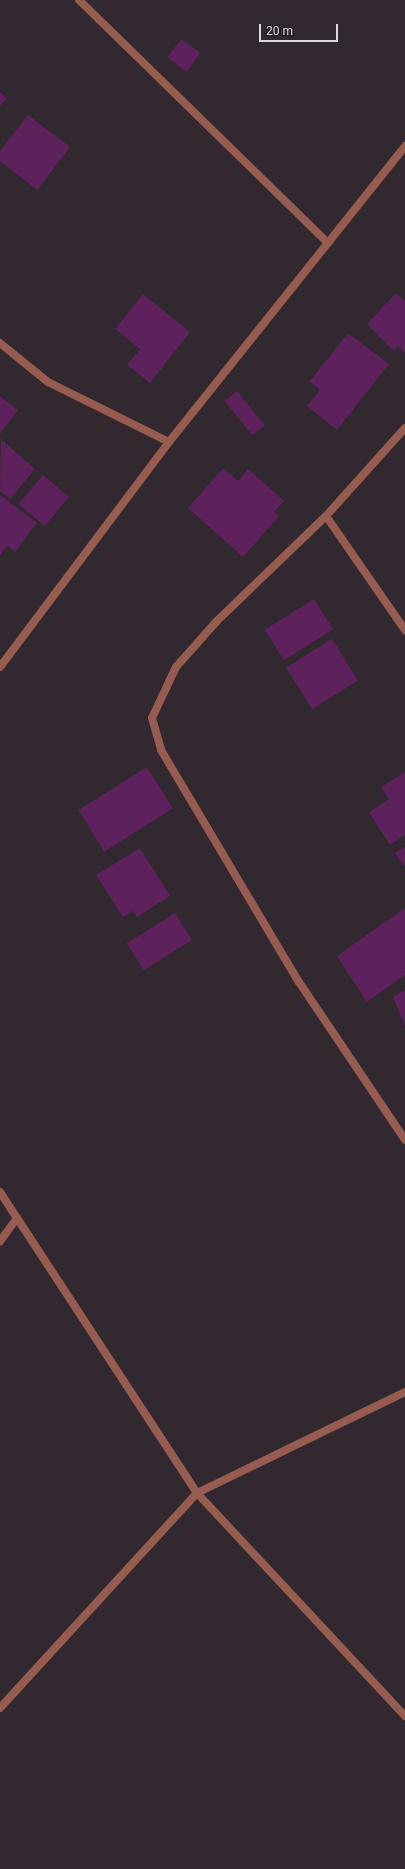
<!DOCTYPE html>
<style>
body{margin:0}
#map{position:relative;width:405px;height:1869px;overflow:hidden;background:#312830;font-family:Roboto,sans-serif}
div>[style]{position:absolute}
.building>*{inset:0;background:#5d225c;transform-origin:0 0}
.minor>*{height:8px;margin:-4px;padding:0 4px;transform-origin:4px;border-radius:4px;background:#965c50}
span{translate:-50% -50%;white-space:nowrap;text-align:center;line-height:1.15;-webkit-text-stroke:3px #271e26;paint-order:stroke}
.scale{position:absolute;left:259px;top:24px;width:79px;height:18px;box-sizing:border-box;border:2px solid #e0dae0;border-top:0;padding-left:5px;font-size:12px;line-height:14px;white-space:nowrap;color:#e0dae0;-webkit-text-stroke:3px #271e26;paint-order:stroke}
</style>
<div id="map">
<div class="building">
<div style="left:181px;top:39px;width:24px;height:23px;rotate:36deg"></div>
<div style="clip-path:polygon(0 92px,7px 98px,0 106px)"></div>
<div style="clip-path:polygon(28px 115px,70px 147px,37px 190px,0 161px,0 151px)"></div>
<div style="clip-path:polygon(396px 293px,405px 301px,405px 353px,398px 346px,394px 351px,367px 324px)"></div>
<div style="clip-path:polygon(143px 294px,190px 332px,150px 383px,127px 365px,140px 349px,115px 329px)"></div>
<div style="clip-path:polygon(348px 333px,389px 364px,337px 430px,307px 406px,320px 390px,310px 381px)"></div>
<div style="left:237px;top:391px;width:44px;height:16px;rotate:51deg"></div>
<div style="clip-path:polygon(0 396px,18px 410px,0 434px)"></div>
<div style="clip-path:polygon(1px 439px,35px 469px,10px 499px,0 491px)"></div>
<div style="clip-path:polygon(223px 468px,238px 481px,248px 469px,284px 501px,274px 512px,279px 516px,243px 557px,188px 508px)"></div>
<div style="left:43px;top:475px;width:34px;height:38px;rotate:40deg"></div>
<div style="clip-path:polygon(0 495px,37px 523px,15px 552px,7px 546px,0 555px)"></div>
<div style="left:314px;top:599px;width:36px;height:58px;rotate:58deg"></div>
<div style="left:332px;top:639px;width:49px;height:54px;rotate:58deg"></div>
<div style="left:147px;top:767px;width:49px;height:81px;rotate:58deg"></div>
<div style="clip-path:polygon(405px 772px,405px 835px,390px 845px,369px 812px,389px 799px,381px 787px)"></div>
<div style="clip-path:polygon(405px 847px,405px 867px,395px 853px)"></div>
<div style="clip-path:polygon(140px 848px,170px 896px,137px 917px,133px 911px,123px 917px,96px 875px)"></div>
<div style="clip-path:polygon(405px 908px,405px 975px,367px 1002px,337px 956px)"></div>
<div style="left:175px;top:913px;width:32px;height:57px;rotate:58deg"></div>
<div style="clip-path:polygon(405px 990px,405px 1026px,393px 997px)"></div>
</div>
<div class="minor">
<div style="left:79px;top:0;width:348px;rotate:44.3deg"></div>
<div style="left:0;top:343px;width:62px;rotate:39.1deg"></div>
<div style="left:48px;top:382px;width:135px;rotate:26.4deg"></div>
<div style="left:405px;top:428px;width:118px;rotate:131.9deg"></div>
<div style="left:326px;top:516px;width:153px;rotate:136.1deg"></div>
<div style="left:216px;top:622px;width:60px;rotate:131.6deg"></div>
<div style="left:176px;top:667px;width:56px;rotate:115.2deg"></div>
<div style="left:152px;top:718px;width:33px;rotate:74deg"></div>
<div style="left:161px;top:750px;width:270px;rotate:59.3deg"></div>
<div style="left:299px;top:982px;width:190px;rotate:56.1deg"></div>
<div style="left:326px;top:516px;width:139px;rotate:55.3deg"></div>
<div style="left:0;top:667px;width:281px;rotate:-53.1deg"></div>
<div style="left:169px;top:442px;width:379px;rotate:-51.4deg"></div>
<div style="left:0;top:1192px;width:31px;rotate:57deg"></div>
<div style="left:17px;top:1218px;width:29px;rotate:126deg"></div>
<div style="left:17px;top:1218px;width:329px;rotate:56.8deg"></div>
<div style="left:197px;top:1493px;width:305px;rotate:47deg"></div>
<div style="left:0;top:1708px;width:292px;rotate:-47.5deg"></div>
<div style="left:197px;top:1493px;width:231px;rotate:-25.9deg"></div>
</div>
<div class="scale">20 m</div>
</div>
